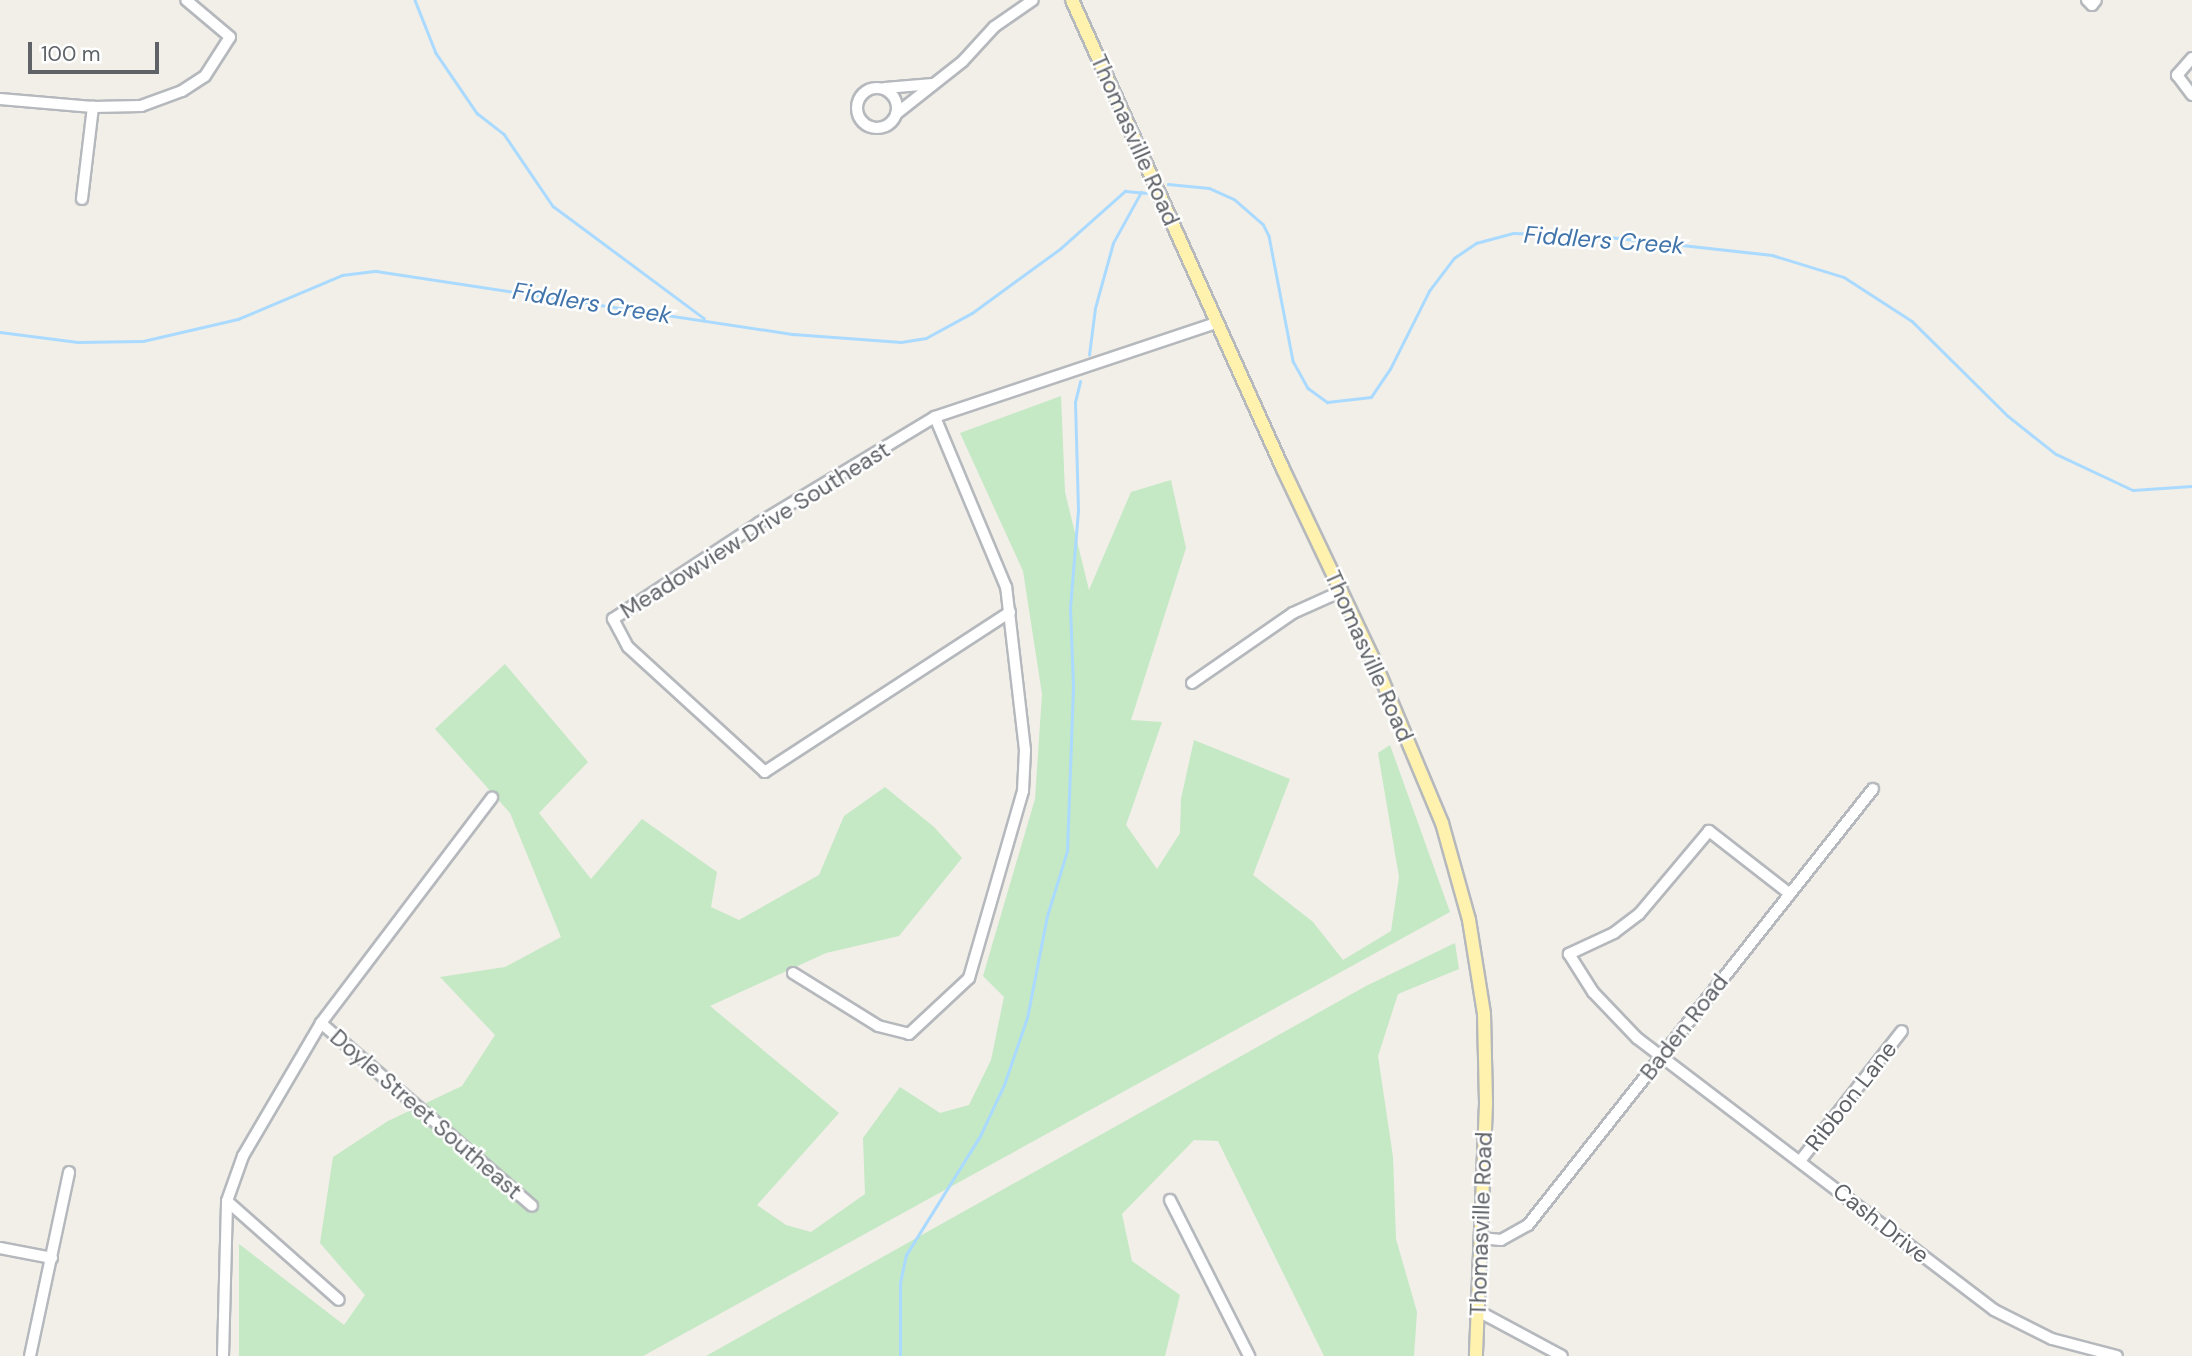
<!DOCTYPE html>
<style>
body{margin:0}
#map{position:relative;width:2192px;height:1356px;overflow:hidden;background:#f1efe8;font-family:"DM Sans",sans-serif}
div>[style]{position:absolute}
.green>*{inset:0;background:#c5e8c5}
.stream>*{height:2.5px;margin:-1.25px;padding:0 1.25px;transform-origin:1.25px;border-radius:1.25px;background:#aadaff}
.roads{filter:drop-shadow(2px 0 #b5b8bc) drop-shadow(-2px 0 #b5b8bc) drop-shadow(0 2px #b5b8bc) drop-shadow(0 -2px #b5b8bc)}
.minor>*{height:10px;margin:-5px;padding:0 5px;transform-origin:5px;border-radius:5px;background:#fff}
.minor>.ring{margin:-5px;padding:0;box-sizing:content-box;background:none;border:10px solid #fff;border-radius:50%}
.major>*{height:12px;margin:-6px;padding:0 6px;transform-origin:6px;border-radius:6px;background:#fff2af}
span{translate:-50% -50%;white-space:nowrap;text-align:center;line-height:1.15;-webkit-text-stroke:5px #fff;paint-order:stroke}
.street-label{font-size:23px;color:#5f6368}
.water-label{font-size:24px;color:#4174aa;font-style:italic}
.scale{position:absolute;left:28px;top:42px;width:131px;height:32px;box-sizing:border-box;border:4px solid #5f6368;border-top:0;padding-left:9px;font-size:21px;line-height:24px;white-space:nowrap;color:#5f6368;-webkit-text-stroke:5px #fff;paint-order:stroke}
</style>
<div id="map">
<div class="green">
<div style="clip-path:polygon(1061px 396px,1065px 492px,1089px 590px,1131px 492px,1171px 480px,1186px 548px,1131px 720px,1162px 722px,1126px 825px,1157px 869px,1180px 833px,1181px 799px,1194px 740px,1290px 779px,1253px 875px,1313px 922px,1343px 960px,1391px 931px,1399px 877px,1378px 753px,1390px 745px,1450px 912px,643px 1356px,239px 1356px,239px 1244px,344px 1325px,365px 1295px,320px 1243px,333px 1157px,388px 1121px,462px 1086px,495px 1035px,440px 977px,505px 967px,561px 937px,510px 813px,435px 729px,505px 664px,588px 762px,539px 813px,591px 879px,642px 819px,717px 872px,711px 907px,739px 920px,819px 875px,844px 816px,885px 787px,934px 827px,962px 858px,899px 936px,826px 953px,710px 1006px,839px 1113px,757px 1205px,786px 1225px,811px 1232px,865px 1194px,863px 1138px,900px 1087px,940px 1113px,969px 1105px,991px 1060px,1004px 997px,983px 976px,1035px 799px,1042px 694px,1023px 571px,960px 433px)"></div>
<div style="clip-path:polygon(1455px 943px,1459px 969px,1398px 994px,1378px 1056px,1393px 1157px,1396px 1239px,1417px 1312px,1414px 1356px,1324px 1356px,1218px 1141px,1194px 1140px,1122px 1214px,1132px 1261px,1180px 1295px,1165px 1356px,706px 1356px,1366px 986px)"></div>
</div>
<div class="stream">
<div style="left:415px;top:0;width:57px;rotate:68.4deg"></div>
<div style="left:436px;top:53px;width:73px;rotate:55.7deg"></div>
<div style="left:477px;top:113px;width:34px;rotate:38deg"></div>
<div style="left:504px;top:134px;width:87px;rotate:55.8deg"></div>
<div style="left:553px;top:206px;width:188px;rotate:36.6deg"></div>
<div style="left:1168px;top:184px;width:41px;rotate:5.6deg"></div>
<div style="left:1209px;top:188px;width:27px;rotate:24deg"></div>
<div style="left:1234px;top:199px;width:38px;rotate:41deg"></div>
<div style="left:1263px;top:224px;width:13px;rotate:63deg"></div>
<div style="left:1269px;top:236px;width:127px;rotate:79.1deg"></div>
<div style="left:1293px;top:361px;width:31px;rotate:61deg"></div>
<div style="left:1308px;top:388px;width:24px;rotate:36deg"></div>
<div style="left:1327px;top:402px;width:44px;rotate:-6.5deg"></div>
<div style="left:1371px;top:397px;width:34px;rotate:-56deg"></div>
<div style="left:1390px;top:369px;width:87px;rotate:-63.4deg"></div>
<div style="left:1429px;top:291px;width:41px;rotate:-52.9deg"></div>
<div style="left:1454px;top:258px;width:27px;rotate:-34deg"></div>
<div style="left:1476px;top:243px;width:39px;rotate:-15deg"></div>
<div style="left:1514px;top:233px;width:95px;rotate:2.4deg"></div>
<div style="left:1609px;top:237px;width:164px;rotate:6.3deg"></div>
<div style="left:1772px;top:255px;width:75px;rotate:17deg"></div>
<div style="left:1844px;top:277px;width:81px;rotate:32.9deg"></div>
<div style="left:1912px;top:321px;width:135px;rotate:44.7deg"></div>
<div style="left:2008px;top:416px;width:61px;rotate:38.4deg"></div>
<div style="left:2056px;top:454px;width:85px;rotate:25.1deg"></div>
<div style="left:2133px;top:490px;width:59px;rotate:-3.9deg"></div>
<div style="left:0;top:332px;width:78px;rotate:7.4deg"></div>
<div style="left:77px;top:342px;width:66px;rotate:-0.9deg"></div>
<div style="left:143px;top:341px;width:98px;rotate:-13deg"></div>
<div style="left:238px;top:319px;width:113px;rotate:-22.9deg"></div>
<div style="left:342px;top:275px;width:34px;rotate:-7deg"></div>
<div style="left:376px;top:271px;width:422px;rotate:8.6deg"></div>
<div style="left:793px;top:334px;width:108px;rotate:4.2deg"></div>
<div style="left:901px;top:342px;width:25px;rotate:-9deg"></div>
<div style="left:926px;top:338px;width:52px;rotate:-28.5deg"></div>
<div style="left:972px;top:313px;width:110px;rotate:-36.1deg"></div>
<div style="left:1061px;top:248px;width:86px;rotate:-41.7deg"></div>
<div style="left:1125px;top:191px;width:22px;rotate:5deg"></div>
<div style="left:1089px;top:355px;width:47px;rotate:-82.7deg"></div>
<div style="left:1095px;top:308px;width:67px;rotate:-74.5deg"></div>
<div style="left:1113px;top:243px;width:58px;rotate:-61.2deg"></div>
<div style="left:900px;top:1356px;width:73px;rotate:-90deg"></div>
<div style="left:900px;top:1283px;width:29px;rotate:-78deg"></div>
<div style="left:906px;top:1255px;width:140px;rotate:-58.1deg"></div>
<div style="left:980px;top:1136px;width:56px;rotate:-64.8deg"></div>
<div style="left:1004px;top:1085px;width:71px;rotate:-71.1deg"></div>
<div style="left:1027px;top:1018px;width:104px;rotate:-78.9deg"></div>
<div style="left:1047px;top:916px;width:68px;rotate:-72.9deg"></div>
<div style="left:1067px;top:851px;width:165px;rotate:-87.9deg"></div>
<div style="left:1073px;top:686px;width:78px;rotate:-92.2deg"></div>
<div style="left:1070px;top:608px;width:98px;rotate:-85.3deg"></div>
<div style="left:1078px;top:510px;width:108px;rotate:-91.6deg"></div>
<div style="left:1075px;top:402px;width:21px;rotate:-76deg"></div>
</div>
<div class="roads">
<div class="minor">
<div style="left:2087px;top:0;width:7px;rotate:45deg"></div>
<div style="left:2092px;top:5px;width:6px;rotate:-51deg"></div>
<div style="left:2192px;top:58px;width:23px;rotate:131deg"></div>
<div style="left:2177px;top:75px;width:25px;rotate:53deg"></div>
<div class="ring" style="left:857px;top:88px;width:30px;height:30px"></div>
<div style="left:885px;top:88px;width:48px;rotate:-4.8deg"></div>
<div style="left:0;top:99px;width:93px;rotate:4.9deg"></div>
<div style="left:93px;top:107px;width:48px;rotate:-1.2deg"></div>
<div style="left:141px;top:106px;width:44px;rotate:-20.1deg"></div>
<div style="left:182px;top:91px;width:27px;rotate:-33deg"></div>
<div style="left:205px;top:76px;width:46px;rotate:-57.3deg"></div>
<div style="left:230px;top:37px;width:57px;rotate:-139.9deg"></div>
<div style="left:896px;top:114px;width:85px;rotate:-38.3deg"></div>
<div style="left:963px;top:61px;width:46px;rotate:-47.6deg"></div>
<div style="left:994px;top:27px;width:47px;rotate:-34.7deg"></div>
<div style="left:82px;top:199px;width:93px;rotate:-83.2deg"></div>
<div style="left:1010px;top:612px;width:293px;rotate:146.9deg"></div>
<div style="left:765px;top:772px;width:185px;rotate:-137.6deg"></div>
<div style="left:628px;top:647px;width:32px;rotate:-118deg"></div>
<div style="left:613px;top:619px;width:175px;rotate:-33.3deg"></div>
<div style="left:759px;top:523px;width:205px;rotate:-31.1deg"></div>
<div style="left:935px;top:417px;width:296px;rotate:-18.5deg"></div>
<div style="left:1192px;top:683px;width:123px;rotate:-34.7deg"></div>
<div style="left:1293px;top:613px;width:54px;rotate:-24.2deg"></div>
<div style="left:1790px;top:894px;width:103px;rotate:-142.1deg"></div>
<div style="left:1709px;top:831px;width:109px;rotate:130.1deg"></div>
<div style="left:1639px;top:914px;width:31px;rotate:143deg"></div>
<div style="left:1614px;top:933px;width:50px;rotate:155deg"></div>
<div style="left:1569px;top:954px;width:45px;rotate:57.7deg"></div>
<div style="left:1593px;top:992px;width:64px;rotate:46.3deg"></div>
<div style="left:1637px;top:1038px;width:449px;rotate:37.3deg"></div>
<div style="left:1994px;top:1310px;width:65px;rotate:26.6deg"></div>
<div style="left:2052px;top:1339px;width:67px;rotate:14.7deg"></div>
<div style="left:793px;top:973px;width:100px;rotate:31.9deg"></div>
<div style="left:878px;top:1026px;width:32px;rotate:14deg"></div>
<div style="left:909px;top:1034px;width:82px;rotate:-43deg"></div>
<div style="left:969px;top:978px;width:195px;rotate:-73.9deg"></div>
<div style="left:1023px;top:791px;width:41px;rotate:-87.2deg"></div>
<div style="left:1025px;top:750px;width:164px;rotate:-96.6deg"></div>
<div style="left:1006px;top:587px;width:184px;rotate:-112.7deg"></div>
<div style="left:321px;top:1023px;width:279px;rotate:40.9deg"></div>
<div style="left:1800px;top:1161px;width:165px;rotate:-51.9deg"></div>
<div style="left:1170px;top:1200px;width:175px;rotate:63.1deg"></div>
<div style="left:227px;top:1201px;width:149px;rotate:41.5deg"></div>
<div style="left:1481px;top:1238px;width:20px;rotate:6deg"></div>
<div style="left:1501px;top:1240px;width:31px;rotate:-29deg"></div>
<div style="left:1528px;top:1225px;width:556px;rotate:-51.65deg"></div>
<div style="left:0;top:1248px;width:53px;rotate:10.9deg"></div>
<div style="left:1478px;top:1311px;width:95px;rotate:28.2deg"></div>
<div style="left:30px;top:1356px;width:188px;rotate:-78deg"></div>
<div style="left:223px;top:1356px;width:155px;rotate:-88.5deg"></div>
<div style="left:227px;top:1201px;width:48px;rotate:-70.4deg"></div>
<div style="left:243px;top:1156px;width:154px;rotate:-59.6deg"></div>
<div style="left:321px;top:1023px;width:283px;rotate:-52.8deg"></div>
</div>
<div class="major">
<div style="left:1072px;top:0;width:514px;rotate:65.78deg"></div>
<div style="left:1283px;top:469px;width:215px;rotate:64.6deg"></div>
<div style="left:1375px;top:663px;width:173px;rotate:67.3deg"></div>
<div style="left:1442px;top:823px;width:101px;rotate:74.4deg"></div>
<div style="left:1469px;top:920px;width:95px;rotate:80.9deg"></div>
<div style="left:1484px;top:1014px;width:90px;rotate:88.7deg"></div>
<div style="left:1486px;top:1104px;width:252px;rotate:92.3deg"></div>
</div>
</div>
<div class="street-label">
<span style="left:1135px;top:140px;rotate:66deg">Thomasville Road</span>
<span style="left:755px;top:530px;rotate:-32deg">Meadowview Drive Southeast</span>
<span style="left:1369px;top:656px;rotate:66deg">Thomasville Road</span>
<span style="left:1684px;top:1027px;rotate:-52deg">Baden Road</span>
<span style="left:1851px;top:1096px;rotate:-52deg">Ribbon Lane</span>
<span style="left:426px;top:1114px;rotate:41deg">Doyle Street Southeast</span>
<span style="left:1881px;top:1223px;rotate:38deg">Cash Drive</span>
<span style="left:1481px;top:1224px;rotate:-88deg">Thomasville Road</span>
</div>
<div class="water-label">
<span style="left:1604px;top:240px;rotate:4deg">Fiddlers Creek</span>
<span style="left:592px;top:303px;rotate:9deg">Fiddlers Creek</span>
</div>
<div class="scale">100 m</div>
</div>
